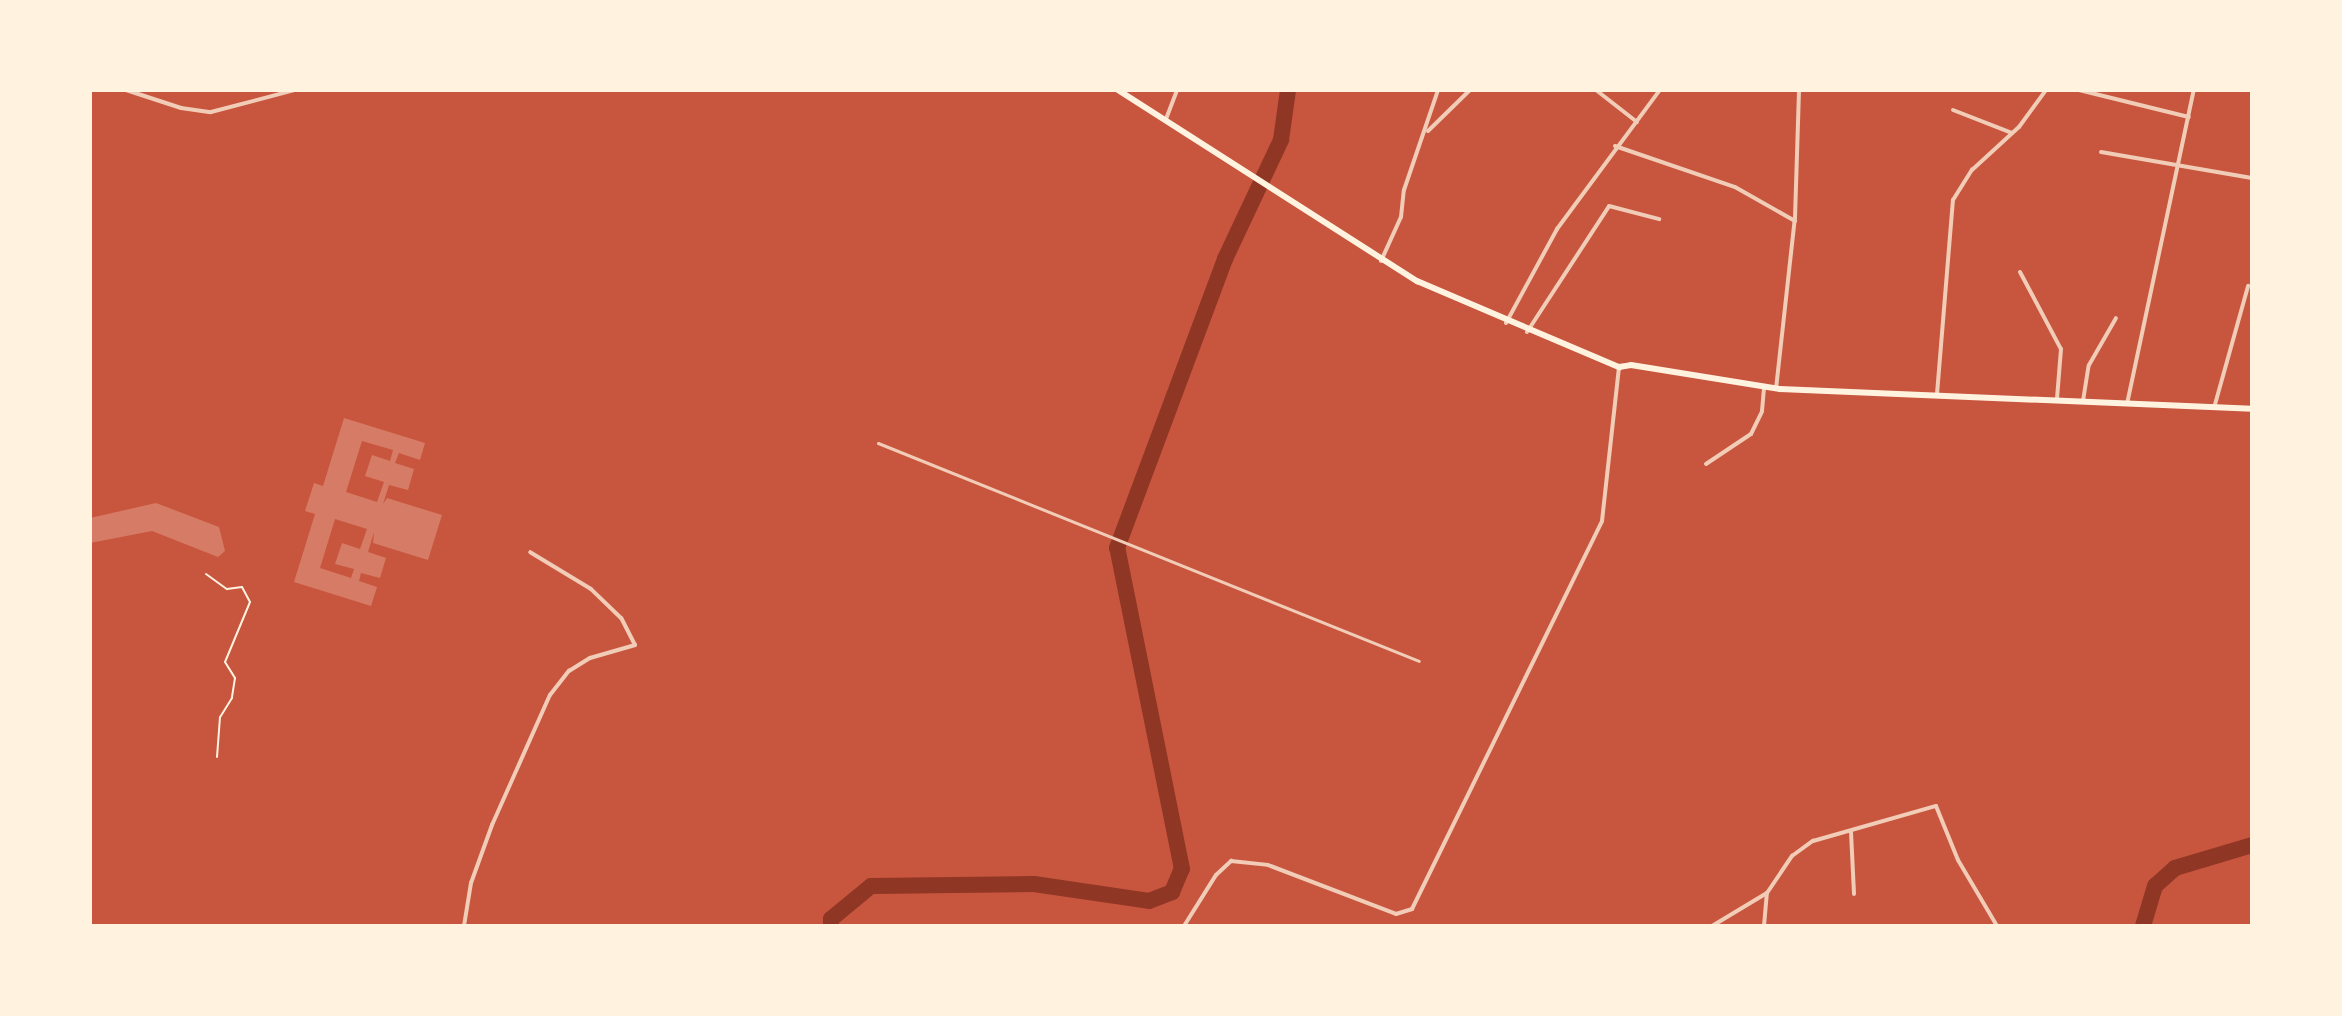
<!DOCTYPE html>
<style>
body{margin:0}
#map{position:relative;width:2342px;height:1016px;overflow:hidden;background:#c8553d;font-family:"Archivo Narrow",sans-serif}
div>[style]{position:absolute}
.river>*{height:16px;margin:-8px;padding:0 8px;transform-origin:8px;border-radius:8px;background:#8f3625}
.building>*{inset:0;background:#d67c66}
.path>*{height:2px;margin:-1px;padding:0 1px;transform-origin:1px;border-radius:1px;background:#fff3e0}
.pedestrian>*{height:3px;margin:-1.5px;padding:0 1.5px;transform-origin:1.5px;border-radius:1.5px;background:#f1ccb7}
.minor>*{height:4px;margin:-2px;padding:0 2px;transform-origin:2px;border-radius:2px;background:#f1ccb7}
.secondary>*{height:6px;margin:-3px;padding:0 3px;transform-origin:3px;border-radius:3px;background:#fff3e0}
span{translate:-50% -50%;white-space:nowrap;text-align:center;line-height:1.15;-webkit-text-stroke:8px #fff3e0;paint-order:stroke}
.frame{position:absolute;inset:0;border:92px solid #fff3e0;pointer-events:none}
</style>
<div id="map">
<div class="river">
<div style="left:831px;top:926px;width:7px;rotate:-90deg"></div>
<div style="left:831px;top:919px;width:52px;rotate:-39.5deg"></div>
<div style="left:871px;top:886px;width:163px;rotate:-0.7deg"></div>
<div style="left:1034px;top:884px;width:116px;rotate:8.4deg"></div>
<div style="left:1149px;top:901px;width:25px;rotate:-21deg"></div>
<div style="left:1172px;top:892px;width:25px;rotate:-67deg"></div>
<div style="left:1182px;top:869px;width:328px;rotate:-101.4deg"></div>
<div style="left:1117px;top:548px;width:309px;rotate:-69.5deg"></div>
<div style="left:1225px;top:259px;width:132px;rotate:-64.8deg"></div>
<div style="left:1281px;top:140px;width:50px;rotate:-82deg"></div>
<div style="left:2143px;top:926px;width:42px;rotate:-73.3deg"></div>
<div style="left:2155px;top:886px;width:27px;rotate:-42deg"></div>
<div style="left:2175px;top:868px;width:80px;rotate:-16.6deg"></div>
</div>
<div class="building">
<div style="clip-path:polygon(evenodd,344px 418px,425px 443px,420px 460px,399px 453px,395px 463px,414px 469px,408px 490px,389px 485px,383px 504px,387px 498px,442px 515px,428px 560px,373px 543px,374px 532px,368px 552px,386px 558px,380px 578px,361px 573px,359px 581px,377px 587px,371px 606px,294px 582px,315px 514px,305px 511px,314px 483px,323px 486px,344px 418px,362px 441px,393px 450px,390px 461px,372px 455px,365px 476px,384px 482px,377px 502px,346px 492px,362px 441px,344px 418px,335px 519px,367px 529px,360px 549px,342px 543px,335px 564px,354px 569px,351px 578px,320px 568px,335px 519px)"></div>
<div style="clip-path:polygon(156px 503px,219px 527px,225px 551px,218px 557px,152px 531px,90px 543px,90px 518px)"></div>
</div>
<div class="path">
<div style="left:206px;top:574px;width:26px;rotate:36deg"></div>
<div style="left:227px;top:589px;width:15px;rotate:-8deg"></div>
<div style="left:242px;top:587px;width:17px;rotate:62deg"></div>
<div style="left:250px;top:602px;width:65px;rotate:112.6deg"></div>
<div style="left:225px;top:662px;width:19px;rotate:58deg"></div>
<div style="left:235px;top:678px;width:20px;rotate:99deg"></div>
<div style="left:232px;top:698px;width:22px;rotate:122deg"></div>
<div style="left:220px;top:717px;width:40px;rotate:94.3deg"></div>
</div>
<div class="pedestrian">
<div style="left:878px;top:443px;width:583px;rotate:21.95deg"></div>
</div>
<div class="minor">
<div style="left:126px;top:90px;width:58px;rotate:18.1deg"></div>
<div style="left:181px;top:108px;width:30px;rotate:8deg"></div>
<div style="left:211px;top:112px;width:87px;rotate:-14.7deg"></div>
<div style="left:1596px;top:90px;width:52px;rotate:38deg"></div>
<div style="left:2079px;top:90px;width:113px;rotate:13.8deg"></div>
<div style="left:1953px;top:110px;width:63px;rotate:21.3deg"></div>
<div style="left:1166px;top:119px;width:31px;rotate:-69deg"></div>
<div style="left:1428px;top:131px;width:59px;rotate:-44.3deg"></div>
<div style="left:1615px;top:146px;width:127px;rotate:18.9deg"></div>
<div style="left:1735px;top:187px;width:69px;rotate:29.5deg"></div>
<div style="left:2101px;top:152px;width:153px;rotate:9.8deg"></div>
<div style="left:1381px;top:261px;width:48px;rotate:-65.6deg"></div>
<div style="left:1401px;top:217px;width:27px;rotate:-84deg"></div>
<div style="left:1404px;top:190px;width:106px;rotate:-71.2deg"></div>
<div style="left:2020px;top:272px;width:87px;rotate:62deg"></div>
<div style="left:2061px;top:349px;width:50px;rotate:94.6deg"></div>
<div style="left:1506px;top:323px;width:107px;rotate:-61.5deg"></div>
<div style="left:1557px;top:229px;width:173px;rotate:-53.5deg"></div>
<div style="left:1527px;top:332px;width:150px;rotate:-56.9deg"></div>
<div style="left:1609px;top:206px;width:52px;rotate:14.6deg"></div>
<div style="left:1776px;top:389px;width:172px;rotate:-83.7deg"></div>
<div style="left:1795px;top:218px;width:128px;rotate:-88.2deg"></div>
<div style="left:1937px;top:394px;width:195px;rotate:-85.3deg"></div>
<div style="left:1953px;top:200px;width:36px;rotate:-58deg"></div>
<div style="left:1972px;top:170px;width:64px;rotate:-42.5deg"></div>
<div style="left:2019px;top:127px;width:46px;rotate:-53.9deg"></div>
<div style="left:2083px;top:401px;width:36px;rotate:-81deg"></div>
<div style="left:2089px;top:365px;width:54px;rotate:-60.1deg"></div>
<div style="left:2127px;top:404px;width:321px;rotate:-78deg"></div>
<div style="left:2214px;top:408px;width:127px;rotate:-74.4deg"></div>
<div style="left:1706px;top:464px;width:54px;rotate:-33.7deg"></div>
<div style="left:1751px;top:434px;width:25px;rotate:-64deg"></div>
<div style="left:1762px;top:411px;width:23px;rotate:-85deg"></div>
<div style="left:1851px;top:832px;width:62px;rotate:87.2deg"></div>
<div style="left:464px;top:926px;width:44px;rotate:-80.8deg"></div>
<div style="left:471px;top:883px;width:62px;rotate:-70.1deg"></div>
<div style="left:492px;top:825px;width:142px;rotate:-66deg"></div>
<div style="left:550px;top:695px;width:31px;rotate:-52deg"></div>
<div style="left:569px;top:671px;width:25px;rotate:-32deg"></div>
<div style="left:590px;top:658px;width:47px;rotate:-16.1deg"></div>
<div style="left:635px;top:645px;width:30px;rotate:-117deg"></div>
<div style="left:621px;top:618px;width:42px;rotate:-136deg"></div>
<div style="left:591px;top:589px;width:71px;rotate:-148.8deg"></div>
<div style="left:1184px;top:926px;width:60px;rotate:-57.9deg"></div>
<div style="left:1216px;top:875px;width:21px;rotate:-43deg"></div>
<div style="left:1231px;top:861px;width:37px;rotate:6deg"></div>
<div style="left:1268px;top:865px;width:137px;rotate:20.9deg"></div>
<div style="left:1396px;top:914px;width:17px;rotate:-17deg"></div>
<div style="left:1412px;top:909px;width:432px;rotate:-63.9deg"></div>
<div style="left:1602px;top:521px;width:155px;rotate:-83.7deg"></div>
<div style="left:1712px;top:926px;width:64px;rotate:-31deg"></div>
<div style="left:1767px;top:893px;width:45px;rotate:-56deg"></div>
<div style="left:1792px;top:856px;width:26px;rotate:-36deg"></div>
<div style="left:1813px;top:841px;width:128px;rotate:-15.9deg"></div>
<div style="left:1936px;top:806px;width:58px;rotate:67.8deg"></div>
<div style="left:1958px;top:860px;width:77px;rotate:59.4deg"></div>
<div style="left:1764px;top:926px;width:33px;rotate:-85deg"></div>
</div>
<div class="secondary">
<div style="left:1118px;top:90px;width:355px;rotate:32.6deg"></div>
<div style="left:1417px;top:281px;width:220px;rotate:23.1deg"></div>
<div style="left:1619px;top:367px;width:12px;rotate:-9deg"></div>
<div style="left:1631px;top:365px;width:151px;rotate:9.2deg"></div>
<div style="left:1780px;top:389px;width:472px;rotate:2.4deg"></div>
</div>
<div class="frame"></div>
</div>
